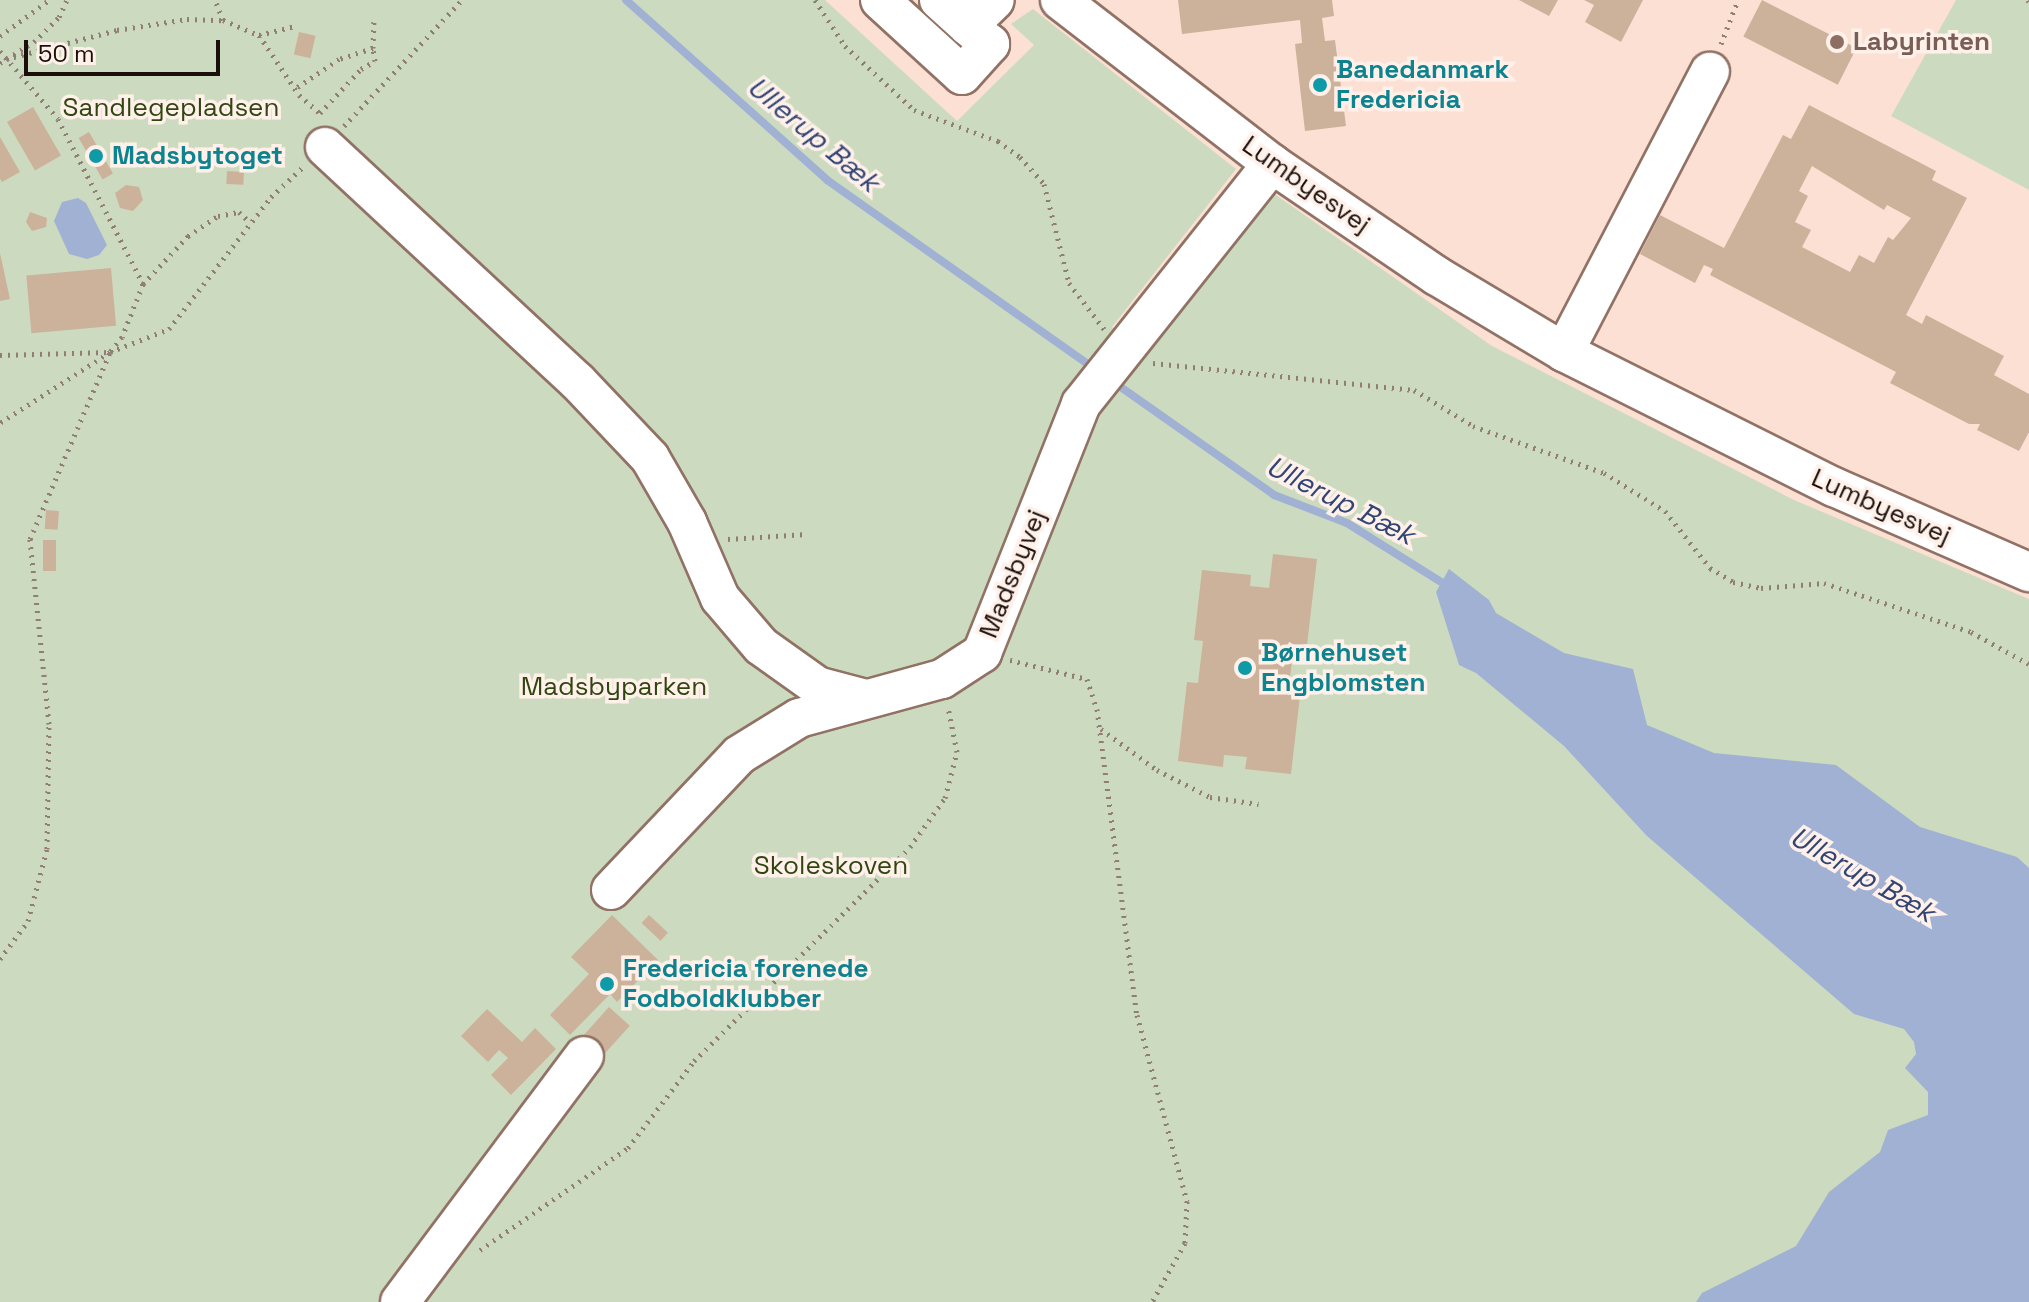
<!DOCTYPE html>
<meta charset="utf-8">
<style>
body{margin:0}
#map{position:relative;width:2029px;height:1302px;overflow:hidden;background:#fce0d4;font-family:"Space Grotesk",sans-serif}
div>[style]{position:absolute}
.green>*{inset:0;background:#ccdbbf}
.water>*{inset:0;background:#a1b1d4}
.stream>*{height:8px;margin:-4px;padding:0 4px;transform-origin:4px;border-radius:4px;background:#a1b1d4}
.building>*{inset:0;background:#ccb29b;transform-origin:0 0}
.path>*{height:5px;margin-top:-2.5px;transform-origin:0;background:repeating-linear-gradient(90deg,#917d75 0 2px,transparent 0 8px)}
.roads{filter:drop-shadow(2px 0 #917265) drop-shadow(-2px 0 #917265) drop-shadow(0 2px #917265) drop-shadow(0 -2px #917265)}
.minor>*{height:38px;margin:-19px;padding:0 19px;transform-origin:19px;border-radius:19px;background:#fff}
.dots>*{width:22px;height:22px;translate:-50% -50%;box-sizing:border-box;border:4px solid #fff0ea;border-radius:50%}
span{translate:-50% -50%;white-space:nowrap;text-align:center;line-height:1.15;-webkit-text-stroke:7px #fff0ea;paint-order:stroke}
.education-label{font-size:26px;color:#785e54;font-weight:700}
.left{translate:0 -50%;text-align:left}
.culture-label{font-size:26px;color:#0d838f;font-weight:700}
.park-label{font-size:26px;color:#2f4611}
.street-label{font-size:26px;color:#1a0f0a}
.water-label{font-size:28px;color:#314574;font-style:italic}
.scale{position:absolute;left:24px;top:40px;width:196px;height:36px;box-sizing:border-box;border:4px solid #1a0f0a;border-top:0;padding-left:10px;font-size:24px;line-height:28px;white-space:nowrap;color:#1a0f0a;-webkit-text-stroke:6px #fff0ea;paint-order:stroke}
</style>
<div id="map">
<div class="green">
<div style="clip-path:polygon(0 0,825px 0,957px 121px,1034px 45px,1011px 24px,1033px 9px,1236px 169px,1112px 327px,1145px 356px,1273px 193px,1492px 346px,1794px 500px,2029px 599px,2029px 1302px,0 1302px)"></div>
<div style="clip-path:polygon(1956px 0,2029px 0,2029px 190px,1891px 116px)"></div>
</div>
<div class="water">
<div style="clip-path:polygon(78px 198px,86px 203px,107px 245px,99px 255px,87px 259px,69px 254px,54px 221px,62px 202px)"></div>
<div style="clip-path:polygon(1449px 569px,1489px 600px,1496px 613px,1564px 653px,1633px 669px,1647px 725px,1714px 753px,1836px 765px,1920px 827px,2017px 857px,2029px 868px,2029px 1302px,1696px 1302px,1702px 1293px,1796px 1246px,1829px 1192px,1880px 1152px,1888px 1130px,1928px 1115px,1928px 1092px,1905px 1068px,1916px 1054px,1914px 1042px,1904px 1029px,1854px 1014px,1647px 836px,1564px 746px,1476px 673px,1459px 665px,1436px 592px)"></div>
</div>
<div class="stream">
<div style="left:626px;top:0;width:270px;rotate:41.8deg"></div>
<div style="left:827px;top:180px;width:327px;rotate:35.2deg"></div>
<div style="left:1112px;top:381px;width:198px;rotate:35.1deg"></div>
<div style="left:1274px;top:495px;width:78px;rotate:21deg"></div>
<div style="left:1347px;top:523px;width:117px;rotate:32.1deg"></div>
</div>
<div class="building">
<div style="clip-path:polygon(1178px 0,1332px 0,1334px 16px,1322px 18px,1325px 41px,1335px 40px,1346px 126px,1305px 131px,1295px 44px,1302px 43px,1300px 20px,1182px 34px)"></div>
<div style="clip-path:polygon(1519px 0,1558px 0,1549px 16px)"></div>
<div style="clip-path:polygon(1584px 0,1643px 0,1621px 42px,1585px 22px,1594px 5px)"></div>
<div style="left:1762px;top:0;width:106px;height:41px;rotate:27deg"></div>
<div style="left:299px;top:32px;width:17px;height:23px;rotate:13deg"></div>
<div style="clip-path:polygon(evenodd,1809px 105px,1936px 171px,1932px 180px,1967px 198px,1906px 315px,1922px 324px,1926px 315px,2004px 356px,1994px 375px,2029px 394px,2029px 432px,2019px 451px,1977px 430px,1980px 424px,1969px 424px,1890px 383px,1896px 372px,1710px 275px,1713px 269px,1704px 265px,1695px 283px,1640px 254px,1660px 215px,1724px 248px,1783px 135px,1791px 139px,1809px 105px,1812px 166px,1884px 210px,1887px 205px,1911px 218px,1893px 240px,1888px 237px,1874px 263px,1859px 255px,1850px 272px,1802px 247px,1811px 230px,1795px 222px,1808px 196px,1799px 191px,1812px 166px)"></div>
<div style="left:33px;top:107px;width:56px;height:30px;rotate:60deg"></div>
<div style="left:89px;top:132px;width:48px;height:12px;rotate:60deg"></div>
<div style="clip-path:polygon(0 137px,20px 172px,2px 182px,0 179px)"></div>
<div style="left:227px;top:171px;width:17px;height:13px;rotate:3deg"></div>
<div style="clip-path:polygon(126px 185px,139px 187px,143px 200px,133px 211px,120px 208px,115px 193px)"></div>
<div style="clip-path:polygon(30px 212px,47px 218px,46px 227px,32px 231px,26px 222px)"></div>
<div style="clip-path:polygon(0 253px,10px 299px,0 301px)"></div>
<div style="left:111px;top:268px;width:58px;height:85px;rotate:85deg"></div>
<div style="left:46px;top:510px;width:13px;height:19px;rotate:4deg"></div>
<div style="left:43px;top:540px;width:13px;height:31px"></div>
<div style="clip-path:polygon(1273px 554px,1317px 559px,1306px 654px,1293px 652px,1288px 695px,1300px 696px,1291px 774px,1245px 769px,1247px 757px,1224px 755px,1223px 767px,1178px 761px,1187px 682px,1198px 683px,1203px 641px,1194px 640px,1202px 570px,1251px 575px,1250px 586px,1269px 588px)"></div>
<div style="clip-path:polygon(612px 915px,658px 960px,617px 1002px,610px 994px,570px 1035px,550px 1015px,589px 974px,571px 957px)"></div>
<div style="left:649px;top:915px;width:26px;height:11px;rotate:43deg"></div>
<div style="left:609px;top:1007px;width:28px;height:44px;rotate:42deg"></div>
<div style="clip-path:polygon(487px 1009px,522px 1042px,535px 1028px,556px 1049px,511px 1095px,491px 1075px,508px 1058px,499px 1050px,488px 1062px,461px 1036px)"></div>
</div>
<div class="path">
<div style="left:815px;top:0;width:55px;rotate:56.9deg"></div>
<div style="left:845px;top:46px;width:94px;rotate:42.8deg"></div>
<div style="left:914px;top:110px;width:90px;rotate:20.3deg"></div>
<div style="left:998px;top:141px;width:27px;rotate:36deg"></div>
<div style="left:1020px;top:157px;width:36px;rotate:48deg"></div>
<div style="left:1044px;top:184px;width:102px;rotate:75.8deg"></div>
<div style="left:1069px;top:283px;width:58px;rotate:52.7deg"></div>
<div style="left:2028px;top:0;width:2px;rotate:63deg"></div>
<div style="left:223px;top:20px;width:39px;rotate:23deg"></div>
<div style="left:259px;top:35px;width:38px;rotate:-14deg"></div>
<div style="left:259px;top:35px;width:72px;rotate:56.3deg"></div>
<div style="left:299px;top:95px;width:28px;rotate:41deg"></div>
<div style="left:320px;top:113px;width:60px;rotate:-47deg"></div>
<div style="left:361px;top:69px;width:16px;rotate:-30deg"></div>
<div style="left:375px;top:61px;width:13px;rotate:-99deg"></div>
<div style="left:373px;top:48px;width:36px;rotate:162deg"></div>
<div style="left:339px;top:59px;width:52px;rotate:146deg"></div>
<div style="left:0;top:36px;width:61px;rotate:-36.3deg"></div>
<div style="left:1721px;top:44px;width:47px;rotate:-68.9deg"></div>
<div style="left:373px;top:48px;width:27px;rotate:-88deg"></div>
<div style="left:0;top:51px;width:89px;rotate:49.5deg"></div>
<div style="left:58px;top:119px;width:186px;rotate:62.7deg"></div>
<div style="left:143px;top:284px;width:57px;rotate:111.6deg"></div>
<div style="left:122px;top:337px;width:19px;rotate:129deg"></div>
<div style="left:110px;top:352px;width:131px;rotate:147.2deg"></div>
<div style="left:6px;top:59px;width:115px;rotate:-14.6deg"></div>
<div style="left:117px;top:30px;width:71px;rotate:-8.9deg"></div>
<div style="left:187px;top:19px;width:36px;rotate:2deg"></div>
<div style="left:223px;top:20px;width:22px;rotate:-112deg"></div>
<div style="left:0;top:63px;width:40px;rotate:-32deg"></div>
<div style="left:34px;top:42px;width:35px;rotate:-45deg"></div>
<div style="left:59px;top:17px;width:19px;rotate:-65deg"></div>
<div style="left:344px;top:126px;width:173px;rotate:-46.9deg"></div>
<div style="left:143px;top:284px;width:66px;rotate:-46.8deg"></div>
<div style="left:188px;top:236px;width:36px;rotate:-34deg"></div>
<div style="left:218px;top:216px;width:21px;rotate:-11deg"></div>
<div style="left:239px;top:212px;width:16px;rotate:43deg"></div>
<div style="left:0;top:355px;width:109px;rotate:-1.6deg"></div>
<div style="left:1153px;top:363px;width:262px;rotate:5.9deg"></div>
<div style="left:1414px;top:390px;width:69px;rotate:31.4deg"></div>
<div style="left:1473px;top:426px;width:139px;rotate:19.7deg"></div>
<div style="left:1604px;top:473px;width:72px;rotate:31.9deg"></div>
<div style="left:1665px;top:511px;width:73px;rotate:51.7deg"></div>
<div style="left:1710px;top:568px;width:27px;rotate:31deg"></div>
<div style="left:1733px;top:582px;width:29px;rotate:12deg"></div>
<div style="left:1761px;top:588px;width:63px;rotate:-4.5deg"></div>
<div style="left:1824px;top:583px;width:155px;rotate:18.4deg"></div>
<div style="left:1971px;top:632px;width:66px;rotate:28.9deg"></div>
<div style="left:728px;top:539px;width:79px;rotate:-3.6deg"></div>
<div style="left:1010px;top:660px;width:79px;rotate:13.9deg"></div>
<div style="left:1087px;top:679px;width:32px;rotate:72deg"></div>
<div style="left:1097px;top:709px;width:309px;rotate:82.6deg"></div>
<div style="left:1137px;top:1015px;width:193px;rotate:75deg"></div>
<div style="left:1187px;top:1201px;width:42px;rotate:92.7deg"></div>
<div style="left:1185px;top:1243px;width:68px;rotate:119.2deg"></div>
<div style="left:1101px;top:729px;width:69px;rotate:36.2deg"></div>
<div style="left:1157px;top:770px;width:59px;rotate:27deg"></div>
<div style="left:1210px;top:797px;width:49px;rotate:8.3deg"></div>
<div style="left:0;top:959px;width:47px;rotate:-53.6deg"></div>
<div style="left:28px;top:921px;width:74px;rotate:-75.2deg"></div>
<div style="left:47px;top:849px;width:125px;rotate:-89.1deg"></div>
<div style="left:49px;top:724px;width:186px;rotate:-95.9deg"></div>
<div style="left:30px;top:539px;width:203px;rotate:-66.8deg"></div>
<div style="left:110px;top:352px;width:63px;rotate:-21.3deg"></div>
<div style="left:169px;top:329px;width:167px;rotate:-52.3deg"></div>
<div style="left:271px;top:197px;width:44px;rotate:-43.2deg"></div>
<div style="left:480px;top:1250px;width:180px;rotate:-34.6deg"></div>
<div style="left:628px;top:1148px;width:109px;rotate:-52.8deg"></div>
<div style="left:694px;top:1061px;width:304px;rotate:-44.7deg"></div>
<div style="left:910px;top:847px;width:60px;rotate:-54.5deg"></div>
<div style="left:945px;top:798px;width:48px;rotate:-75.4deg"></div>
<div style="left:957px;top:752px;width:46px;rotate:-101.3deg"></div>
</div>
<div class="roads">
<div class="minor">
<div style="left:880px;top:0;width:111px;rotate:42.4deg"></div>
<div style="left:962px;top:75px;width:42px;rotate:-47.9deg"></div>
<div style="left:990px;top:44px;width:28px;rotate:-141deg"></div>
<div style="left:939px;top:0;width:39px;rotate:42deg"></div>
<div style="left:968px;top:26px;width:37px;rotate:-44deg"></div>
<div style="left:1060px;top:0;width:268px;rotate:37.7deg"></div>
<div style="left:1272px;top:164px;width:199px;rotate:34.2deg"></div>
<div style="left:1437px;top:276px;width:148px;rotate:30.9deg"></div>
<div style="left:1564px;top:352px;width:302px;rotate:26.6deg"></div>
<div style="left:1834px;top:487px;width:213px;rotate:23.6deg"></div>
<div style="left:325px;top:147px;width:344px;rotate:42.9deg"></div>
<div style="left:577px;top:381px;width:106px;rotate:46.5deg"></div>
<div style="left:650px;top:458px;width:74px;rotate:60deg"></div>
<div style="left:687px;top:522px;width:83px;rotate:66.5deg"></div>
<div style="left:720px;top:598px;width:63px;rotate:49.5deg"></div>
<div style="left:761px;top:646px;width:69px;rotate:35.5deg"></div>
<div style="left:817px;top:686px;width:47px;rotate:14.9deg"></div>
<div style="left:1564px;top:352px;width:316px;rotate:-62.5deg"></div>
<div style="left:611px;top:890px;width:186px;rotate:-46.5deg"></div>
<div style="left:739px;top:755px;width:70px;rotate:-31.7deg"></div>
<div style="left:799px;top:718px;width:148px;rotate:-15.3deg"></div>
<div style="left:942px;top:679px;width:48px;rotate:-33deg"></div>
<div style="left:982px;top:653px;width:268px;rotate:-68.3deg"></div>
<div style="left:1081px;top:404px;width:307px;rotate:-51.5deg"></div>
<div style="left:400px;top:1302px;width:307px;rotate:-53.2deg"></div>
</div>
</div>
<div class="dots">
<div style="left:1837px;top:42px;background:#8d6e63"></div>
<div style="left:1320px;top:85px;background:#0f9aa8"></div>
<div style="left:96px;top:156px;background:#0f9aa8"></div>
<div style="left:1245px;top:668px;background:#0f9aa8"></div>
<div style="left:607px;top:984px;background:#0f9aa8"></div>
</div>
<div class="education-label">
<span class="left" style="left:1853px;top:42px">Labyrinten</span>
</div>
<div class="culture-label">
<span class="left" style="left:1336px;top:85px">Banedanmark<br>Fredericia</span>
<span class="left" style="left:112px;top:156px">Madsbytoget</span>
<span class="left" style="left:1261px;top:668px">Børnehuset<br>Engblomsten</span>
<span class="left" style="left:623px;top:984px">Fredericia forenede<br>Fodboldklubber</span>
</div>
<div class="park-label">
<span style="left:171px;top:108px">Sandlegepladsen</span>
<span style="left:614px;top:687px">Madsbyparken</span>
<span style="left:831px;top:866px">Skoleskoven</span>
</div>
<div class="street-label">
<span style="left:1306px;top:185px;rotate:35deg">Lumbyesvej</span>
<span style="left:1881px;top:507px;rotate:24deg">Lumbyesvej</span>
<span style="left:1013px;top:574px;rotate:-68deg">Madsbyvej</span>
</div>
<div class="water-label">
<span style="left:814px;top:134px;rotate:40deg">Ullerup Bæk</span>
<span style="left:1341px;top:500px;rotate:27deg">Ullerup Bæk</span>
<span style="left:1863px;top:874px;rotate:30deg">Ullerup Bæk</span>
</div>
<div class="scale">50 m</div>
</div>
